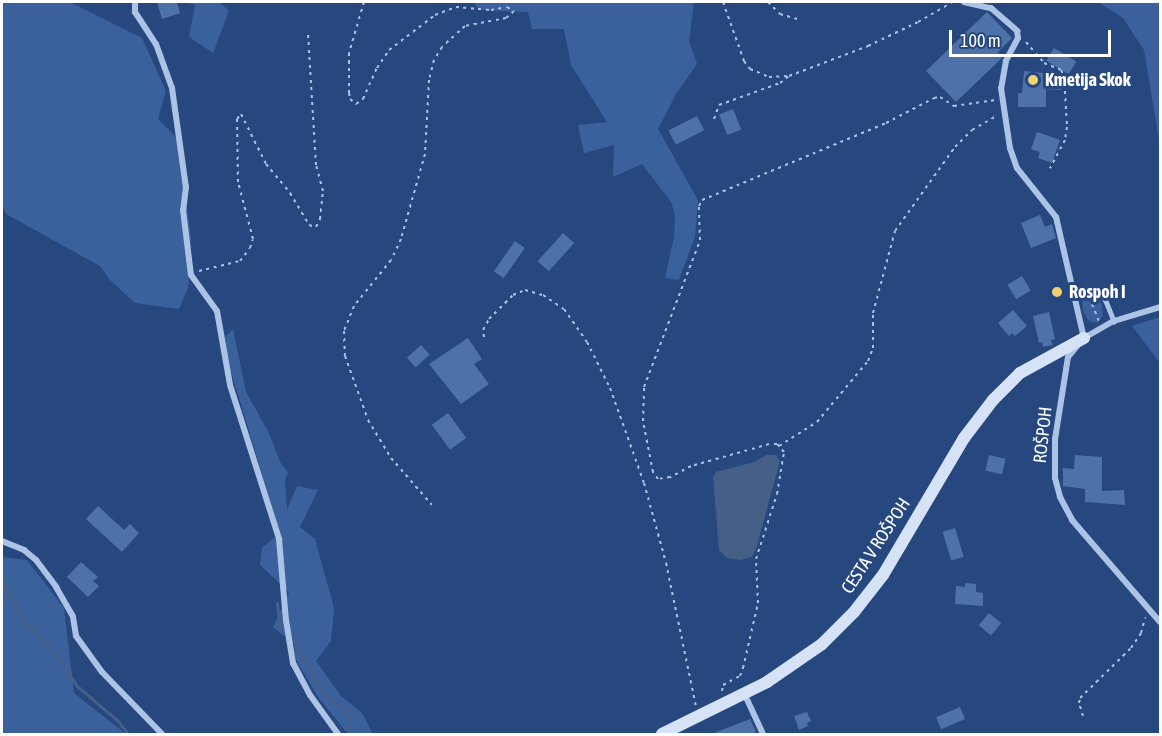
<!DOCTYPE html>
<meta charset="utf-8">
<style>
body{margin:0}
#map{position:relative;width:1162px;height:736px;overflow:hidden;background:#26487f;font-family:"Asap Condensed",sans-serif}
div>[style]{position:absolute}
.green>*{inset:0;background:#3a619c}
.water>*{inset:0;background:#465f87}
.stream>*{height:3px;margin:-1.5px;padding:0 1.5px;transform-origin:1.5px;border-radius:1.5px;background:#465f87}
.building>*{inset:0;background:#4e71a8;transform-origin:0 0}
.path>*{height:2px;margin-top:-1px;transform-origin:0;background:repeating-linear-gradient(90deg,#acc3e6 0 3px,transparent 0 7.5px)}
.lane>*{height:4.5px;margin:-2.25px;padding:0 2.25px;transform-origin:2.25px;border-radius:2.25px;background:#acc3e6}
.street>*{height:6px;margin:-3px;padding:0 3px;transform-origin:3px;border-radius:3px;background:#acc3e6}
.secondary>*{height:12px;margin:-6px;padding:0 6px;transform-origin:6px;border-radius:6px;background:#d6e2f5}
.dots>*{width:16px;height:16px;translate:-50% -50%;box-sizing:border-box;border:3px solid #26487f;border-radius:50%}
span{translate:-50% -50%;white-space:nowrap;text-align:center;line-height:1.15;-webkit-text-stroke:6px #26487f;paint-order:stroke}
.poi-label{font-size:18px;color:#fff;font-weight:700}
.left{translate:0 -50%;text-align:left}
.street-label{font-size:18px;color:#fff}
.frame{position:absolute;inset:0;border:3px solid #fff;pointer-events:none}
.scale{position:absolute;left:949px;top:30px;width:162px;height:27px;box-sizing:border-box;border:3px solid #fff;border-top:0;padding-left:8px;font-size:18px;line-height:21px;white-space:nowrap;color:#fff;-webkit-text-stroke:4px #26487f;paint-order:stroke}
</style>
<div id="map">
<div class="green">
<div style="clip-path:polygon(2px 2px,70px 2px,142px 38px,166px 91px,158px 119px,177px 138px,191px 237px,188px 288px,179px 309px,135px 303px,110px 280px,100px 266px,6px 214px,2px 206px)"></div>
<div style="clip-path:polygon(185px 2px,219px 2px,229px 11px,213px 53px,189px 37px,195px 5px)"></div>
<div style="clip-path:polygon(474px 2px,694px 2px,689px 41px,697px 64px,676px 94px,658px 129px,698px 200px,695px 237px,679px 280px,665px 278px,674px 237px,675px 215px,671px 202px,642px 164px,613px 177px,614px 145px,584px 153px,578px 125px,607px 122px,571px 65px,564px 29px,532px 29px,528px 12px,479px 10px)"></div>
<div style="clip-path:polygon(1098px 2px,1160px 2px,1159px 140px,1144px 50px,1123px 18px)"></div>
<div style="clip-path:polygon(1088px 293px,1096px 295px,1102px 305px,1103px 316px,1097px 323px,1089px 321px,1083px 311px,1082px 300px)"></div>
<div style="clip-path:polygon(1160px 317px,1160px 363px,1132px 326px)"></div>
<div style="clip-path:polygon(233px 329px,246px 392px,269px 433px,280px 462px,288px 472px,285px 480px,287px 510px,297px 486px,318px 490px,300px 527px,315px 539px,334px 608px,331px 641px,316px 661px,341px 696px,362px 713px,373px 734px,348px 734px,318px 697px,295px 658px,294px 644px,273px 627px,289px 592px,260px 565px,262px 548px,280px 533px,228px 362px,225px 337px)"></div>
<div style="clip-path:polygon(2px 557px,27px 560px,64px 608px,74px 693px,126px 734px,2px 734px)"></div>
</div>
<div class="water">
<div style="clip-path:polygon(767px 455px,776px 455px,780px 461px,756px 549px,752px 557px,740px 560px,727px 558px,719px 550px,713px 477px,716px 472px,754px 462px)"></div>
</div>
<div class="stream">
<div style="left:2px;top:582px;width:48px;rotate:59.7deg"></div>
<div style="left:26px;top:623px;width:33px;rotate:45deg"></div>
<div style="left:49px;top:646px;width:49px;rotate:55deg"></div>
<div style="left:77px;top:686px;width:54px;rotate:40.5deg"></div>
<div style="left:118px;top:721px;width:16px;rotate:52deg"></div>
<div style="left:277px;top:603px;width:27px;rotate:84deg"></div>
<div style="left:293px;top:637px;width:64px;rotate:62.2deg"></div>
<div style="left:323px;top:694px;width:34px;rotate:38deg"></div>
<div style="left:350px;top:715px;width:19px;rotate:90deg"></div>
</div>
<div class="building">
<div style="clip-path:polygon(157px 2px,177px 2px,180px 13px,162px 19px)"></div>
<div style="clip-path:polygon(987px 12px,1012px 38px,998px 52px,1002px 58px,956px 102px,926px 71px)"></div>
<div style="left:1054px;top:48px;width:26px;height:15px;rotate:31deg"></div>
<div style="clip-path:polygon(1024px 71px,1062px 75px,1061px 90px,1046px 89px,1046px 107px,1018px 107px,1018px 93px,1022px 93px)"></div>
<div style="left:733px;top:109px;width:22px;height:15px;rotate:68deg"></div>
<div style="left:697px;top:116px;width:16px;height:32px;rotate:63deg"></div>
<div style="clip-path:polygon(1037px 132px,1060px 140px,1052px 163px,1038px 158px,1040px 152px,1031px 149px)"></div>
<div style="clip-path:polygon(1040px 215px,1045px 227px,1052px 224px,1056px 238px,1031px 248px,1021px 223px)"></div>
<div style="left:563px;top:233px;width:15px;height:38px;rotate:42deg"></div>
<div style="left:515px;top:241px;width:12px;height:37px;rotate:35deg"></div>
<div style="left:1022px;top:276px;width:17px;height:17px;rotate:59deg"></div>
<div style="clip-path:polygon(1013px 310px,1027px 326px,1015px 336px,1012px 333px,1009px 336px,998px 323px)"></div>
<div style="clip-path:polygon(1049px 312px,1055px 339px,1051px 340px,1053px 345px,1043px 347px,1042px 342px,1039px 343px,1033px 316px)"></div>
<div style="clip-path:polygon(468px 338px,482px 359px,474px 364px,489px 384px,461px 404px,429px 364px)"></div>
<div style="left:421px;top:345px;width:13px;height:19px;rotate:48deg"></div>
<div style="left:448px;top:413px;width:31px;height:20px;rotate:54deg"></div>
<div style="left:989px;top:455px;width:17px;height:16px;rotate:13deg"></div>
<div style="clip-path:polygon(1075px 455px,1102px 457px,1102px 491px,1124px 490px,1125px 505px,1085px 502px,1085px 489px,1063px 486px,1063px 468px,1074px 469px)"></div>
<div style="clip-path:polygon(98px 506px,124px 530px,130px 524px,139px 533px,122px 552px,86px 519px)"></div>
<div style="left:955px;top:528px;width:30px;height:13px;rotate:73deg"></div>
<div style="clip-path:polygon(81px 562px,98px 577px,93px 581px,99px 586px,88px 597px,67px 577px)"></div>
<div style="clip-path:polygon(965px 583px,976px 584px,976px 592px,983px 593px,983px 606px,955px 604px,956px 586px,965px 587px)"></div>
<div style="left:989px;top:613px;width:16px;height:16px;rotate:40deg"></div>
<div style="left:960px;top:707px;width:13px;height:26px;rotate:67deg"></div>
<div style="clip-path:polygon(807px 712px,811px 721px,807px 723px,808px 726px,799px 730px,794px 716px)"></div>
<div style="clip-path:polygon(750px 719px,756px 732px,747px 735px,709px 735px)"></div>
</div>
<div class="path">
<div style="left:364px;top:2px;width:53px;rotate:106.4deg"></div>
<div style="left:349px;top:53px;width:40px;rotate:90deg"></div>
<div style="left:349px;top:93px;width:6px;rotate:81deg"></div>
<div style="left:350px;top:99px;width:8px;rotate:40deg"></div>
<div style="left:356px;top:104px;width:9px;rotate:-36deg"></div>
<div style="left:363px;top:99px;width:34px;rotate:-66deg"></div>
<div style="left:377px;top:68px;width:22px;rotate:-56deg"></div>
<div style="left:389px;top:50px;width:58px;rotate:-37.3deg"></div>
<div style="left:435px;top:15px;width:22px;rotate:-21deg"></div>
<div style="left:456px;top:7px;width:35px;rotate:5deg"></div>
<div style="left:491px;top:10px;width:16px;rotate:-11deg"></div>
<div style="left:507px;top:7px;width:8px;rotate:30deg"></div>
<div style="left:514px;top:11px;width:11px;rotate:139deg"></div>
<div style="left:506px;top:18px;width:42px;rotate:169deg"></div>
<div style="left:465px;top:26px;width:31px;rotate:138deg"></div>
<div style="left:442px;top:47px;width:15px;rotate:122deg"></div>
<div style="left:434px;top:60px;width:21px;rotate:104deg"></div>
<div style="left:429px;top:80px;width:74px;rotate:93.1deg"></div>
<div style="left:425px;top:154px;width:88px;rotate:105.8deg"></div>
<div style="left:401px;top:239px;width:23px;rotate:115deg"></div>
<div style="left:391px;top:260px;width:59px;rotate:128.8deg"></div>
<div style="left:354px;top:306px;width:27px;rotate:112deg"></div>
<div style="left:344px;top:331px;width:25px;rotate:88deg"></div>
<div style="left:345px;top:356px;width:68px;rotate:70.2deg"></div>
<div style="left:368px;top:420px;width:44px;rotate:58.8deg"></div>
<div style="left:391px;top:458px;width:62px;rotate:48.9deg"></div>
<div style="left:723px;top:2px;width:63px;rotate:70.4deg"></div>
<div style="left:744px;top:61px;width:10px;rotate:53deg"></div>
<div style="left:750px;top:69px;width:21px;rotate:23deg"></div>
<div style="left:769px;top:77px;width:20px;rotate:-3deg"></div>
<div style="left:789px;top:76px;width:85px;rotate:-20.8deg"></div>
<div style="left:868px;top:46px;width:55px;rotate:-25.6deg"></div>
<div style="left:918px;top:22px;width:39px;rotate:-30deg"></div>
<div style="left:768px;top:2px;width:17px;rotate:45deg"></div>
<div style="left:780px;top:14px;width:18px;rotate:16deg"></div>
<div style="left:1026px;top:42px;width:28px;rotate:49deg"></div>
<div style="left:1044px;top:63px;width:18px;rotate:22deg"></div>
<div style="left:1061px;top:70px;width:7px;rotate:63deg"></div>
<div style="left:1064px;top:76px;width:51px;rotate:86.6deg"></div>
<div style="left:1067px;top:127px;width:13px;rotate:99deg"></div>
<div style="left:1065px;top:140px;width:32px;rotate:118deg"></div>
<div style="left:714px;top:119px;width:15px;rotate:-70deg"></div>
<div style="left:719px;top:105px;width:65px;rotate:-19.8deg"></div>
<div style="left:780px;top:83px;width:11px;rotate:-38deg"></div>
<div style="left:199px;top:271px;width:42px;rotate:-13.7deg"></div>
<div style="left:240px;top:261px;width:16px;rotate:-52deg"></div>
<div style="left:250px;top:248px;width:9px;rotate:-72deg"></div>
<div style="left:253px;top:239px;width:59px;rotate:-104.7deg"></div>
<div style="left:238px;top:182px;width:63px;rotate:-90.9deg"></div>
<div style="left:237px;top:119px;width:6px;rotate:-51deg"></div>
<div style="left:241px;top:114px;width:56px;rotate:63.4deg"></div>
<div style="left:266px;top:164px;width:38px;rotate:50deg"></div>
<div style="left:290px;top:193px;width:37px;rotate:59deg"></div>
<div style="left:309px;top:225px;width:7px;rotate:16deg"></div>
<div style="left:316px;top:227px;width:9px;rotate:-63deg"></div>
<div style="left:320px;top:219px;width:28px;rotate:-84deg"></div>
<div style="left:323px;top:191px;width:27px;rotate:-105deg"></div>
<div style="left:316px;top:165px;width:132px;rotate:-93.5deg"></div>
<div style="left:1092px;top:304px;width:18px;rotate:68deg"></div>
<div style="left:484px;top:337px;width:7px;rotate:-98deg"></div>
<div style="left:483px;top:330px;width:13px;rotate:-61deg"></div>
<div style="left:489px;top:319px;width:34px;rotate:-45deg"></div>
<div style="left:513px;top:295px;width:13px;rotate:-23deg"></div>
<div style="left:525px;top:290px;width:19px;rotate:16deg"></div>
<div style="left:543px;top:295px;width:25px;rotate:34deg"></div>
<div style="left:564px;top:309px;width:40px;rotate:55.1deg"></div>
<div style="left:587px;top:342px;width:51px;rotate:63.4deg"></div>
<div style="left:610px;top:388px;width:101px;rotate:70.3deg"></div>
<div style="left:644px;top:483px;width:83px;rotate:74.6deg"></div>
<div style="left:666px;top:563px;width:146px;rotate:78.2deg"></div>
<div style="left:779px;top:446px;width:45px;rotate:-32.3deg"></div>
<div style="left:817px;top:422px;width:80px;rotate:-50.1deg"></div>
<div style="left:868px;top:361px;width:14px;rotate:-69deg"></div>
<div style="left:873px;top:348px;width:35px;rotate:-90deg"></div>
<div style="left:873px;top:313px;width:85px;rotate:-75deg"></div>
<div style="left:895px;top:231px;width:103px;rotate:-54.5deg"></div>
<div style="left:955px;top:147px;width:24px;rotate:-45deg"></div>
<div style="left:972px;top:130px;width:28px;rotate:-30deg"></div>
<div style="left:722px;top:691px;width:6px;rotate:-81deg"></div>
<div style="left:723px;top:685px;width:19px;rotate:-28deg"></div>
<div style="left:740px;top:676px;width:9px;rotate:-69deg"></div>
<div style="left:743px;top:668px;width:67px;rotate:-77deg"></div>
<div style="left:758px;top:603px;width:44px;rotate:-92.6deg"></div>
<div style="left:756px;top:559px;width:68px;rotate:-72.1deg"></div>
<div style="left:777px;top:494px;width:43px;rotate:-80.5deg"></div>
<div style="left:784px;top:452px;width:11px;rotate:-131deg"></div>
<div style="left:777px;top:444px;width:8px;rotate:180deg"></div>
<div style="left:769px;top:444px;width:81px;rotate:164.2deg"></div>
<div style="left:691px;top:466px;width:24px;rotate:152deg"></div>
<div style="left:670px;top:477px;width:12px;rotate:171deg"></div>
<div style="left:658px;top:479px;width:9px;rotate:-126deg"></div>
<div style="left:653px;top:472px;width:52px;rotate:-101.1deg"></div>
<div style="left:643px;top:421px;width:34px;rotate:-88deg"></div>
<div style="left:644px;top:387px;width:157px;rotate:-69.1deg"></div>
<div style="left:700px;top:240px;width:34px;rotate:-92deg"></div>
<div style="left:699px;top:206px;width:7px;rotate:-63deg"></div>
<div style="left:702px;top:200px;width:199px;rotate:-22.7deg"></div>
<div style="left:886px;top:123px;width:54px;rotate:-27.5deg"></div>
<div style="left:934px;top:98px;width:6px;rotate:-9deg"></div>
<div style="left:940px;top:97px;width:17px;rotate:33deg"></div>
<div style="left:954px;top:106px;width:42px;rotate:-8.1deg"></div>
<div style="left:1083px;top:716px;width:14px;rotate:-107deg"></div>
<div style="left:1079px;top:703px;width:5px;rotate:-79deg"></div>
<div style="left:1080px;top:698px;width:71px;rotate:-44.4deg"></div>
<div style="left:1131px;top:648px;width:18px;rotate:-56deg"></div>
<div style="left:1141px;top:633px;width:16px;rotate:-75deg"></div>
</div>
<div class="lane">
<div style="left:1073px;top:293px;width:14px;rotate:-21deg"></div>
<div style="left:1086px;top:288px;width:14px;rotate:17deg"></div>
<div style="left:1099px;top:292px;width:11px;rotate:52deg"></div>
<div style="left:1106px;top:301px;width:22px;rotate:68deg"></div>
</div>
<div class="street">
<div style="left:135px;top:2px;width:10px;rotate:90deg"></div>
<div style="left:135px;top:12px;width:38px;rotate:57deg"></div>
<div style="left:156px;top:44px;width:47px;rotate:70deg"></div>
<div style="left:172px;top:88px;width:100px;rotate:82deg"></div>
<div style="left:186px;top:187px;width:23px;rotate:97deg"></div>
<div style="left:183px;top:210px;width:65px;rotate:83deg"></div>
<div style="left:191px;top:275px;width:44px;rotate:54.2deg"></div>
<div style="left:217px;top:311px;width:75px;rotate:80deg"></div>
<div style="left:230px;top:385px;width:162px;rotate:72.3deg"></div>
<div style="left:279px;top:539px;width:81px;rotate:85.1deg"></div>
<div style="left:286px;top:620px;width:44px;rotate:80.8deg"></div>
<div style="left:293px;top:663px;width:36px;rotate:62deg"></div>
<div style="left:310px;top:695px;width:48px;rotate:54.3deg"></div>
<div style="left:964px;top:2px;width:28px;rotate:13deg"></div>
<div style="left:991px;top:8px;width:35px;rotate:41deg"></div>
<div style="left:1017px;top:31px;width:7px;rotate:82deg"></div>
<div style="left:1018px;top:38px;width:26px;rotate:118deg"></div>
<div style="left:1006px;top:61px;width:27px;rotate:100deg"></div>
<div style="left:1001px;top:88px;width:61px;rotate:81.5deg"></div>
<div style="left:1010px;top:148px;width:21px;rotate:71deg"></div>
<div style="left:1017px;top:168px;width:63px;rotate:51.5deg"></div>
<div style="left:1056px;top:217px;width:124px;rotate:77deg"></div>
<div style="left:1084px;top:338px;width:34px;rotate:-30deg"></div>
<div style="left:1114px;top:321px;width:48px;rotate:-16.9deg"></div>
<div style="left:1077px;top:346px;width:14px;rotate:129deg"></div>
<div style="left:1068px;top:357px;width:83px;rotate:99deg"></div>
<div style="left:1055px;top:439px;width:39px;rotate:90deg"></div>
<div style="left:1055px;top:478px;width:20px;rotate:75deg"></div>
<div style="left:1060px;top:497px;width:26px;rotate:62deg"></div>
<div style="left:1072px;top:520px;width:135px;rotate:49.2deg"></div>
<div style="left:2px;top:541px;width:24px;rotate:22deg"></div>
<div style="left:24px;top:550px;width:16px;rotate:40deg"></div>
<div style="left:36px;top:560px;width:34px;rotate:53deg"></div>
<div style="left:56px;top:587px;width:34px;rotate:60deg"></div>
<div style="left:73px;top:617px;width:19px;rotate:81deg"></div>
<div style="left:76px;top:636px;width:44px;rotate:54.2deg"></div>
<div style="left:102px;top:672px;width:86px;rotate:45.9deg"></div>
<div style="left:744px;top:693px;width:45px;rotate:65.1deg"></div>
</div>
<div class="secondary">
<div style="left:662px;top:734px;width:117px;rotate:-26.3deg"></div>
<div style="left:767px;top:682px;width:67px;rotate:-34.6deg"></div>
<div style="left:822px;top:644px;width:45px;rotate:-45deg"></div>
<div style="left:854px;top:612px;width:47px;rotate:-51.9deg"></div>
<div style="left:883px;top:575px;width:159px;rotate:-59.4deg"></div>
<div style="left:964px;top:438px;width:48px;rotate:-52.7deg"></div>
<div style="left:993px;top:400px;width:38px;rotate:-45deg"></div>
<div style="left:1020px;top:373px;width:73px;rotate:-28.7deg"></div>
</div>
<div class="dots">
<div style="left:1033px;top:80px;background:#efd171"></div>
<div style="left:1057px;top:292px;background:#efd171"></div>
</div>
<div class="poi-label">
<span class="left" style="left:1045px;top:80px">Kmetija Skok</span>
<span class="left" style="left:1069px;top:292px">Rospoh I</span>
</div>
<div class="street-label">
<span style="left:1043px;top:435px;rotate:-84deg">ROŠPOH</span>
<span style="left:876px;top:546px;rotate:-57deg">CESTA V ROŠPOH</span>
</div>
<div class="frame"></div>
<div class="scale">100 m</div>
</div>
